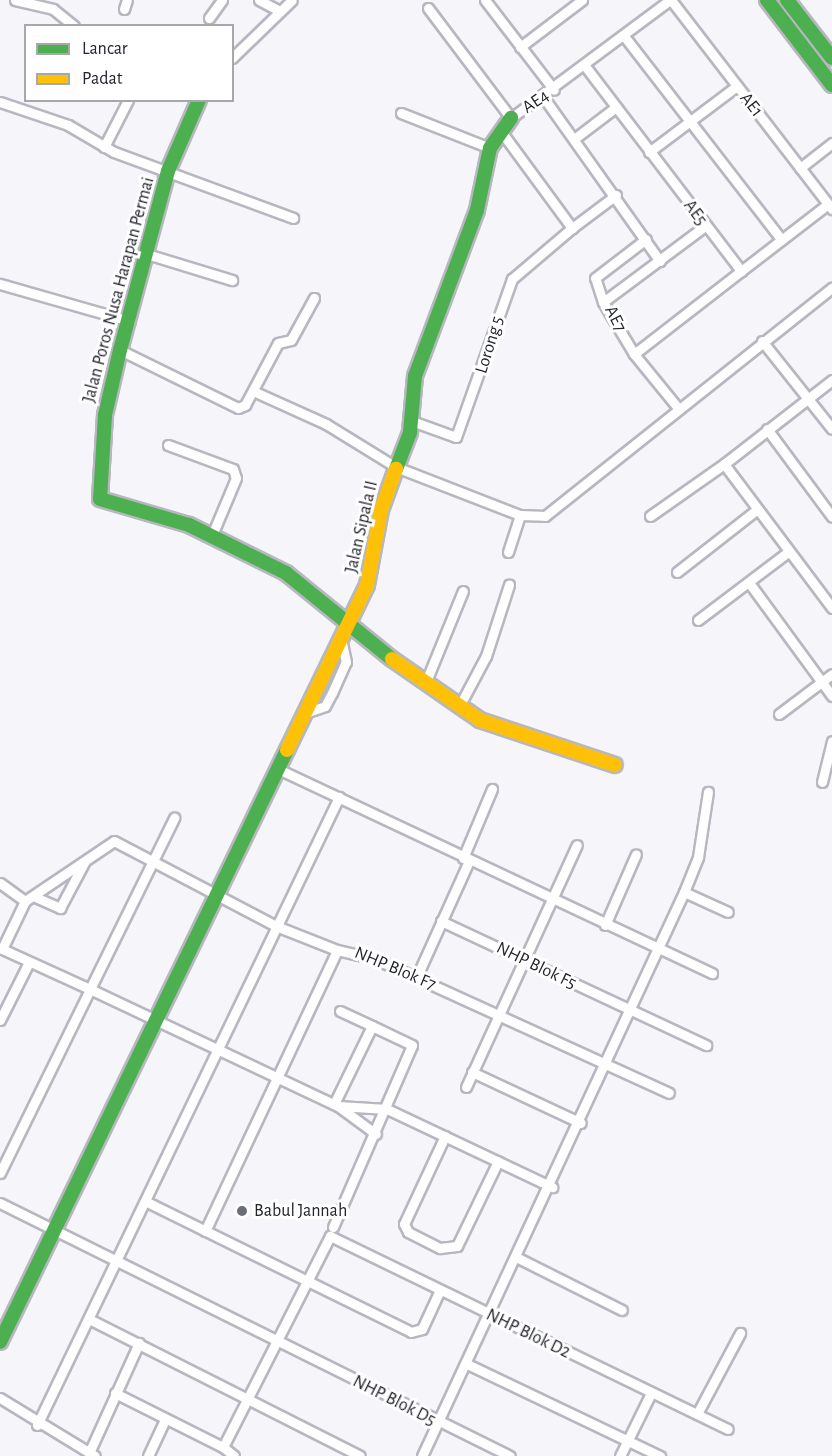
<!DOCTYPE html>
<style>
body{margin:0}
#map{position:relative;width:832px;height:1456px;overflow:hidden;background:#f5f5fa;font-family:"Alegreya Sans",sans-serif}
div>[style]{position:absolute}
.roads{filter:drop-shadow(2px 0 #b7b8bf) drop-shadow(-2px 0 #b7b8bf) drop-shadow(0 2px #b7b8bf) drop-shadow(0 -2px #b7b8bf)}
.street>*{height:9px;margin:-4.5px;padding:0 4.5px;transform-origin:4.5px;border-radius:4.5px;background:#fefefe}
.fast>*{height:14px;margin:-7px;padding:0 7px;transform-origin:7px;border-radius:7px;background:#4caf50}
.slow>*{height:14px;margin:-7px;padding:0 7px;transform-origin:7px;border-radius:7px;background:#ffc107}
.dots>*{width:16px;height:16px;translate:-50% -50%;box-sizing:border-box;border:3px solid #fff;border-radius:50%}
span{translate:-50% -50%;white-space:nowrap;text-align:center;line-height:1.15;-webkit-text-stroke:6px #fff;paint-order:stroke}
.street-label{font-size:18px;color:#23252e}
.poi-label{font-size:18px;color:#23252e}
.left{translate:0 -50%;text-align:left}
.legend{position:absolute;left:24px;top:24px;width:210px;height:78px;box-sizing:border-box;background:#fff;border:2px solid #a7a8ab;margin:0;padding:8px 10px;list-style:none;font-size:18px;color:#23252e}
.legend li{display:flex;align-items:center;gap:12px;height:30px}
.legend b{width:30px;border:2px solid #a7a8ab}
</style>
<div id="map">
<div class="roads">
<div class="street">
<div style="left:15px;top:0;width:39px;rotate:13deg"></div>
<div style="left:53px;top:9px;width:27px;rotate:39deg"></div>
<div style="left:259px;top:0;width:24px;rotate:28deg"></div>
<div style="left:485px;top:0;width:113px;rotate:52.5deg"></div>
<div style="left:671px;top:0;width:264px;rotate:52.4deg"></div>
<div style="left:428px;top:8px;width:138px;rotate:53deg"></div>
<div style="left:511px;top:118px;width:198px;rotate:-36.6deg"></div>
<div style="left:124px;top:9px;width:9px;rotate:-72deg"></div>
<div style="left:209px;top:18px;width:22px;rotate:-54deg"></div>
<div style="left:624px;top:36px;width:257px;rotate:52.3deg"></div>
<div style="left:520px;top:47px;width:78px;rotate:-37.2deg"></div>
<div style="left:232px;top:58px;width:83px;rotate:-44deg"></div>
<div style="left:585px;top:66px;width:258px;rotate:52.7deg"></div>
<div style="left:741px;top:271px;width:110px;rotate:-37.6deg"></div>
<div style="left:544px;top:98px;width:200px;rotate:54.6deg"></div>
<div style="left:0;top:102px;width:72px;rotate:18.7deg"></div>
<div style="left:68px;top:125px;width:53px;rotate:30.4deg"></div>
<div style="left:114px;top:152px;width:191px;rotate:20.2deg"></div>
<div style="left:401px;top:113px;width:96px;rotate:21.5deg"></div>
<div style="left:500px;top:130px;width:122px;rotate:53.7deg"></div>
<div style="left:572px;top:228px;width:55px;rotate:-36.9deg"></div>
<div style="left:574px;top:139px;width:53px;rotate:-37.3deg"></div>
<div style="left:104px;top:147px;width:53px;rotate:-62.9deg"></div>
<div style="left:649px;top:152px;width:110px;rotate:-36.9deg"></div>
<div style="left:800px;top:168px;width:41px;rotate:-38deg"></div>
<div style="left:150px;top:255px;width:86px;rotate:17deg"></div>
<div style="left:0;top:284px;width:135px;rotate:15.9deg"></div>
<div style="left:603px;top:302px;width:25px;rotate:-108deg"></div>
<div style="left:595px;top:278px;width:64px;rotate:-37.4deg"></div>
<div style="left:762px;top:341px;width:112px;rotate:51.5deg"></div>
<div style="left:120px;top:350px;width:131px;rotate:26.2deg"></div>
<div style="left:238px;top:408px;width:8px;rotate:-23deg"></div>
<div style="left:245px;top:405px;width:70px;rotate:-62deg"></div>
<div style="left:278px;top:343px;width:13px;rotate:-13deg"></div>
<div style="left:291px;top:340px;width:48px;rotate:-61.3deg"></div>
<div style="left:634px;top:354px;width:135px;rotate:-37.8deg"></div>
<div style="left:832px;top:380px;width:137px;rotate:142.1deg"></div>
<div style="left:724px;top:464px;width:180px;rotate:53.1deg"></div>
<div style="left:253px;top:391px;width:80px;rotate:24.3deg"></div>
<div style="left:326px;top:424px;width:82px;rotate:31.6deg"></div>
<div style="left:396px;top:467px;width:133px;rotate:21.2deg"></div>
<div style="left:520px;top:515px;width:25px;rotate:2deg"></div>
<div style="left:545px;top:516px;width:367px;rotate:-38.5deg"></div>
<div style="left:678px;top:408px;width:70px;rotate:-129.2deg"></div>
<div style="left:634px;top:354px;width:61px;rotate:-120.8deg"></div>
<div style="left:603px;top:302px;width:127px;rotate:-36.7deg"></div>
<div style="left:409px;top:420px;width:50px;rotate:19.9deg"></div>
<div style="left:456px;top:437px;width:168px;rotate:-70.5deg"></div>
<div style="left:512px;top:279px;width:79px;rotate:-40.4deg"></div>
<div style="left:767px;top:429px;width:109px;rotate:53.5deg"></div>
<div style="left:168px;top:445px;width:69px;rotate:20.3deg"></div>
<div style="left:233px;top:469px;width:9px;rotate:72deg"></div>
<div style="left:236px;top:478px;width:62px;rotate:112.8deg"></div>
<div style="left:650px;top:516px;width:90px;rotate:-35.1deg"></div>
<div style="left:508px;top:552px;width:39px;rotate:-72deg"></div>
<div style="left:677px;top:572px;width:99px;rotate:-38deg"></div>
<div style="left:750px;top:584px;width:139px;rotate:53.8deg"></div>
<div style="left:698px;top:620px;width:113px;rotate:-37.1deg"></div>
<div style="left:427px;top:679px;width:95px;rotate:-67.8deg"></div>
<div style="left:461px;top:703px;width:53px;rotate:-62deg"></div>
<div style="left:486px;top:656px;width:75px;rotate:-72.1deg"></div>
<div style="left:302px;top:714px;width:24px;rotate:-19deg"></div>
<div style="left:325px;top:706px;width:15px;rotate:-62deg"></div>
<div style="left:332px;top:693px;width:34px;rotate:-66deg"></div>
<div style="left:346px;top:662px;width:25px;rotate:-102deg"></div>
<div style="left:779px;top:714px;width:66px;rotate:-37deg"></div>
<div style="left:276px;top:768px;width:482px;rotate:25.2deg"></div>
<div style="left:822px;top:782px;width:42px;rotate:-76.3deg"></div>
<div style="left:463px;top:858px;width:75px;rotate:-67.2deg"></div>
<div style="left:0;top:883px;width:31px;rotate:36deg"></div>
<div style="left:25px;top:901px;width:107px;rotate:-34deg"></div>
<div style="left:114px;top:841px;width:183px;rotate:27.7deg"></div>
<div style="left:276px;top:926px;width:66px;rotate:21.5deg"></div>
<div style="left:684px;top:892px;width:48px;rotate:24.4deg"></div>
<div style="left:33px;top:896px;width:30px;rotate:24deg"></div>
<div style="left:60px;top:908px;width:53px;rotate:-62deg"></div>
<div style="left:441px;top:921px;width:293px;rotate:25.1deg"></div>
<div style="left:605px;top:925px;width:77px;rotate:-66.4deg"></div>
<div style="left:0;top:948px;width:99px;rotate:24.5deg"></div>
<div style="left:90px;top:989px;width:191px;rotate:-63.8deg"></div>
<div style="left:2px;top:949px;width:53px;rotate:-64.4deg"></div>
<div style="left:417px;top:976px;width:126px;rotate:-65.7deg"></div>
<div style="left:340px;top:1011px;width:35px;rotate:25deg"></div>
<div style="left:0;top:1020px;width:65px;rotate:-63.4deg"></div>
<div style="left:472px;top:1072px;width:120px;rotate:25.1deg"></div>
<div style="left:466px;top:1087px;width:266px;rotate:-65.4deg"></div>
<div style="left:338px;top:1106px;width:49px;rotate:3.5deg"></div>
<div style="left:387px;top:1109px;width:183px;rotate:25.3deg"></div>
<div style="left:445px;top:1136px;width:97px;rotate:115deg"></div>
<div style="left:404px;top:1224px;width:9px;rotate:63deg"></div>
<div style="left:408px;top:1232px;width:36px;rotate:27deg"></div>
<div style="left:440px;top:1248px;width:17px;rotate:-7deg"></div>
<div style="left:457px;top:1246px;width:94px;rotate:-64.2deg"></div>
<div style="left:0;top:1173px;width:205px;rotate:-63.9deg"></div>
<div style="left:90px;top:989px;width:274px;rotate:25.3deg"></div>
<div style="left:338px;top:1106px;width:47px;rotate:36.4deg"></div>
<div style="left:147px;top:1202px;width:294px;rotate:26.2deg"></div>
<div style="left:411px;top:1332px;width:11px;rotate:-15deg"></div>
<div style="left:422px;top:1329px;width:43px;rotate:-65.2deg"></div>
<div style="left:0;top:1203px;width:569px;rotate:26.39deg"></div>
<div style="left:333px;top:1227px;width:198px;rotate:-66.5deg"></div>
<div style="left:412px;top:1045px;width:44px;rotate:-154.6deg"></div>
<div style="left:372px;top:1026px;width:87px;rotate:116deg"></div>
<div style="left:205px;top:1231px;width:310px;rotate:-64.8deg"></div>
<div style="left:337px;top:950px;width:37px;rotate:13deg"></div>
<div style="left:373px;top:958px;width:325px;rotate:24.5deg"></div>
<div style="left:518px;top:1258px;width:116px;rotate:26.6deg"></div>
<div style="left:91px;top:1320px;width:301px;rotate:26.8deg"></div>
<div style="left:467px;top:1364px;width:214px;rotate:25.5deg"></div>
<div style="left:115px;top:1393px;width:121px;rotate:26.6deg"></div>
<div style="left:223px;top:1447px;width:237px;rotate:-63.1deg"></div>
<div style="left:330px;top:1236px;width:442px;rotate:25.9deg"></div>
<div style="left:0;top:1398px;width:111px;rotate:31.4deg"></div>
<div style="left:697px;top:1414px;width:92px;rotate:-62deg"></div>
<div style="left:37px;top:1425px;width:697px;rotate:-64.32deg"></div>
<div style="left:223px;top:1447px;width:14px;rotate:39deg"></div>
<div style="left:89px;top:1453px;width:121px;rotate:-65.6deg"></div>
<div style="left:148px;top:1456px;width:40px;rotate:-65deg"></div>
<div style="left:422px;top:1456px;width:622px;rotate:-65.08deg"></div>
<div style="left:684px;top:892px;width:38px;rotate:-68deg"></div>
<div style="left:698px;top:857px;width:66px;rotate:-81.3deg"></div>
<div style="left:620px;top:1456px;width:70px;rotate:-63.8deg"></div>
</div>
<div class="fast">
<div style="left:767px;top:0;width:107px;rotate:52.6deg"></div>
<div style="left:787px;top:0;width:73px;rotate:52.2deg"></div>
<div style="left:199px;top:100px;width:77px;rotate:113.6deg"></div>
<div style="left:168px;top:171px;width:185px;rotate:105deg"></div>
<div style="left:120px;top:350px;width:67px;rotate:103deg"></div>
<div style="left:105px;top:415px;width:84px;rotate:93.4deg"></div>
<div style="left:100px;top:499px;width:93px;rotate:16.3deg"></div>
<div style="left:189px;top:525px;width:108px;rotate:26.3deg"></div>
<div style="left:286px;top:573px;width:136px;rotate:39.1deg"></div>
<div style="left:396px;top:469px;width:40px;rotate:-69deg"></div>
<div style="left:410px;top:432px;width:56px;rotate:-84.9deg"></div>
<div style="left:415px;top:376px;width:177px;rotate:-69.5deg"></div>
<div style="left:477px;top:210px;width:63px;rotate:-78.2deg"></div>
<div style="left:490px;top:148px;width:37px;rotate:-55deg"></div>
<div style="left:0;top:1342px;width:658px;rotate:-64.14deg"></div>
</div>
<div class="slow">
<div style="left:392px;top:659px;width:107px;rotate:34.7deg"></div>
<div style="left:480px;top:720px;width:142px;rotate:18.4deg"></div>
<div style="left:287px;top:750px;width:183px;rotate:-64.1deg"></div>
<div style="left:367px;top:585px;width:76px;rotate:-79.4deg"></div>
<div style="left:381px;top:510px;width:44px;rotate:-69.9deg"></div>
</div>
</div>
<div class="dots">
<div style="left:242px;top:1211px;background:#6c6e75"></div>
</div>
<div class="street-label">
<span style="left:536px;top:102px;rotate:-34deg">AE4</span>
<span style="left:751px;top:105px;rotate:52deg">AE1</span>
<span style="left:695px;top:213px;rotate:53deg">AE5</span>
<span style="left:119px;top:290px;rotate:-75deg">Jalan Poros Nusa Harapan Permai</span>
<span style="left:615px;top:319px;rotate:63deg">AE7</span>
<span style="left:490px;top:345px;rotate:-73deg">Lorong 5</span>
<span style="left:362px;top:527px;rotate:-77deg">Jalan Sipala II</span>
<span style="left:536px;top:966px;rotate:26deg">NHP Blok F5</span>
<span style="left:395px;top:969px;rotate:23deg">NHP Blok F7</span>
<span style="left:528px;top:1334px;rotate:26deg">NHP Blok D2</span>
<span style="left:394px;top:1401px;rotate:27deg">NHP Blok D5</span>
</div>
<div class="poi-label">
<span class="left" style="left:254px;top:1211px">Babul Jannah</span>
</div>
<ul class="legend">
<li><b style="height:8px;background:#4caf50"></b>Lancar</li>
<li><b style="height:8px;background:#ffc107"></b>Padat</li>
</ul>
</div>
